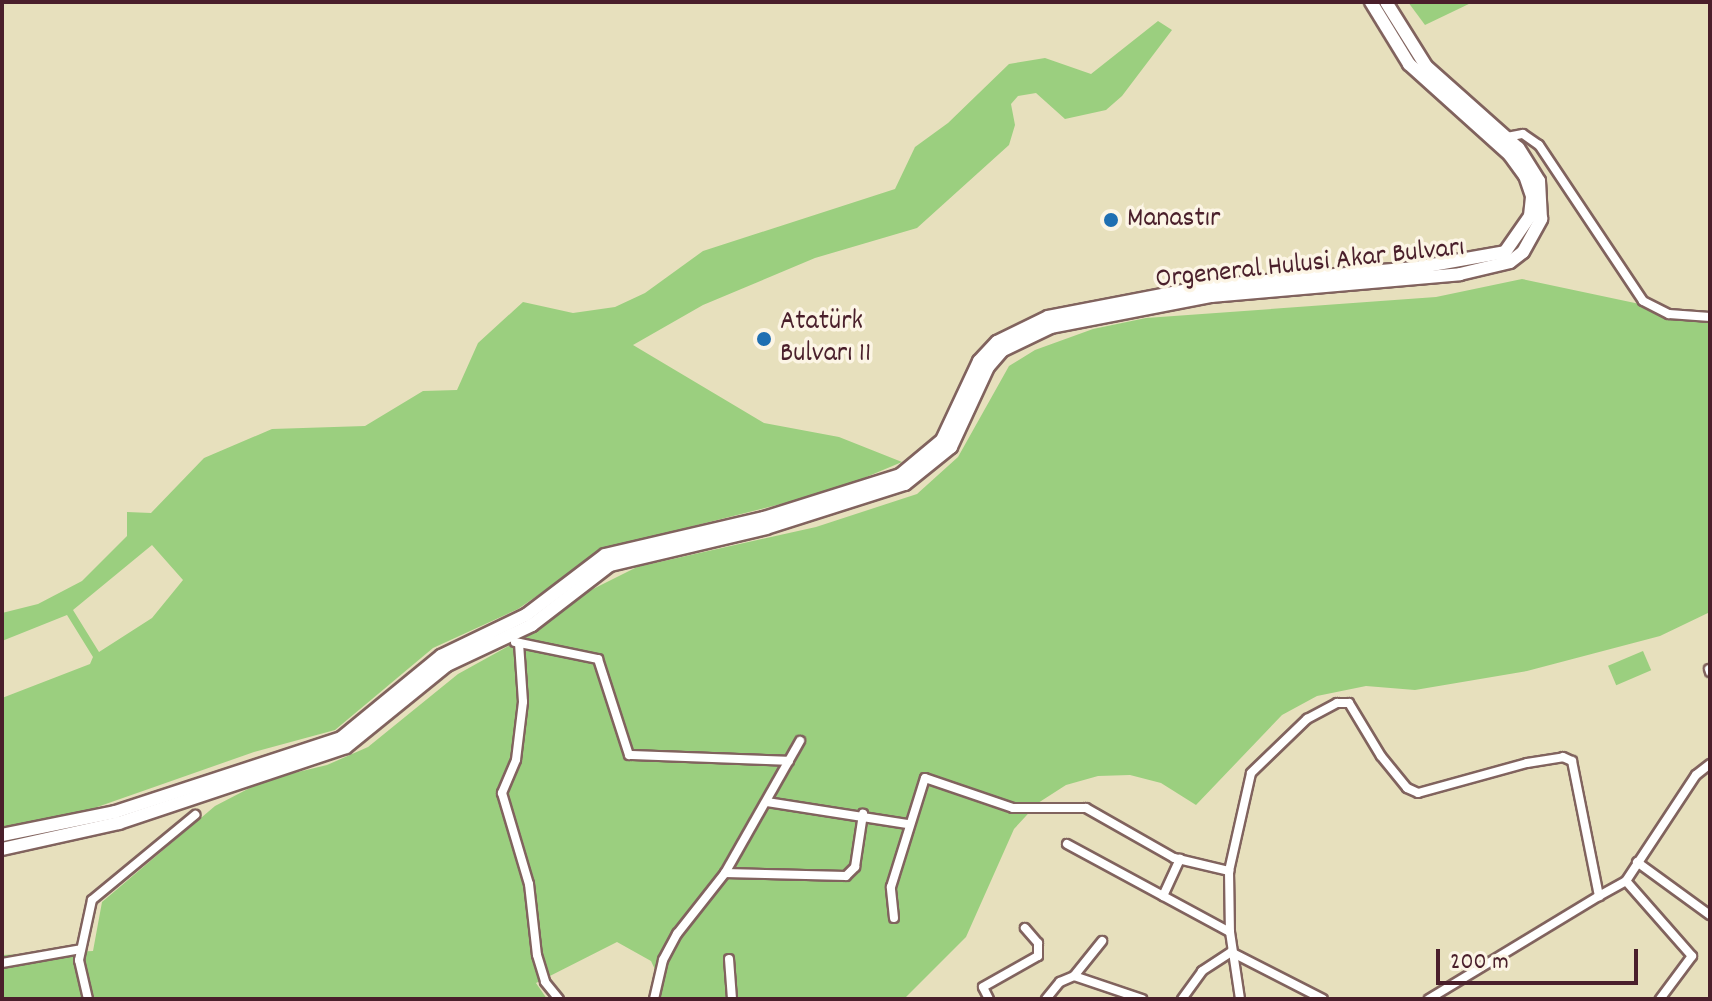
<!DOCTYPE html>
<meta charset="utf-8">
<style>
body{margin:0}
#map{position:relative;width:1712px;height:1001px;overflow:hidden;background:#e7e0bd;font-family:Dekko,sans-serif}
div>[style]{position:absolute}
.green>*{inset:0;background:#9bcf7f;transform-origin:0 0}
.roads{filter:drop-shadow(2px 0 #81635e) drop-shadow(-2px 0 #81635e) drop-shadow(0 2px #81635e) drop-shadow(0 -2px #81635e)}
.street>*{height:8px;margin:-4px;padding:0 4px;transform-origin:4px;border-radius:4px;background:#fff}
.primary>*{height:12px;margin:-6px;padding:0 6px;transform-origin:6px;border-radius:6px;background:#fff}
.dots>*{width:22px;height:22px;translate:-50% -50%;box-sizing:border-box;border:4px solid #fcf5e5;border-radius:50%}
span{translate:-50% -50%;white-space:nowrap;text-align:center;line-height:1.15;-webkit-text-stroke:7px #fcf5e5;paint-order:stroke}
.poi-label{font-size:28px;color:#4a1f2b}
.left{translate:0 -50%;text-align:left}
.street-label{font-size:28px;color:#4a1f2b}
.frame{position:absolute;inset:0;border:4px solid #4a1f2b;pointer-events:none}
.scale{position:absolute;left:1436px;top:949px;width:202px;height:36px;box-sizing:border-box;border:4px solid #4a1f2b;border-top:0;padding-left:10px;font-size:24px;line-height:28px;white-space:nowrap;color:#4a1f2b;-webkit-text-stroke:6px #fcf5e5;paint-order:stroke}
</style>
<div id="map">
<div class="green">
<div style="clip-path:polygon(1408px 2px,1473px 2px,1425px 25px)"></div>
<div style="clip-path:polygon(evenodd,1158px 21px,1172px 30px,1122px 96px,1106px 110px,1065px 119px,1036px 93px,1018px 96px,1011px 104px,1015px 125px,1009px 145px,917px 228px,815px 258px,703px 305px,633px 345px,764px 423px,839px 437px,902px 462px,833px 491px,606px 548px,518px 609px,433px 648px,335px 730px,254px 752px,83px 812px,2px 831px,2px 698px,90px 664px,93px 657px,67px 615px,2px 641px,2px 613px,38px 604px,82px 581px,127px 536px,127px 512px,151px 513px,204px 458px,272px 429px,365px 426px,423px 391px,457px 390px,478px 343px,523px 302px,573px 313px,615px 307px,645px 293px,703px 251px,895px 189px,915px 147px,948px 123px,1009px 64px,1045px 58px,1091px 74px,1158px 21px,152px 545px,183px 580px,152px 618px,99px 652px,73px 610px,152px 545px)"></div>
<div style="clip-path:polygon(1522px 279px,1668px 310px,1710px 311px,1710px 612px,1660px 636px,1527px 671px,1415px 690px,1366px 686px,1317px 696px,1282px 715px,1196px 805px,1161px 783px,1130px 775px,1098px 776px,1066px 785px,1038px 803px,1014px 829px,966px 937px,904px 999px,661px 999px,660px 980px,651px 961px,617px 942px,536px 983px,547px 999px,2px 999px,2px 955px,93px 951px,102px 902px,215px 806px,265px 780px,327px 765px,368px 747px,458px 674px,527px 636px,583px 594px,637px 567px,816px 527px,917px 494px,958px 457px,1009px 366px,1035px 350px,1093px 329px,1146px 318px,1436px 297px)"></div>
<div style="left:1643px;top:651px;width:21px;height:38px;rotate:67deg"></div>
</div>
<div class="roads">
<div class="street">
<div style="left:1507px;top:137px;width:16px;rotate:-11deg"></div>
<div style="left:1523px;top:134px;width:19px;rotate:35deg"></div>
<div style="left:1539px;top:145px;width:187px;rotate:56.3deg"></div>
<div style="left:1643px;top:301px;width:29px;rotate:27deg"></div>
<div style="left:1669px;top:314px;width:41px;rotate:4.2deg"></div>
<div style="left:515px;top:642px;width:85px;rotate:11.6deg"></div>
<div style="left:598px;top:659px;width:101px;rotate:72.1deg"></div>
<div style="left:629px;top:755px;width:160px;rotate:2.1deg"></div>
<div style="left:519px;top:643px;width:59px;rotate:86.1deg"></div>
<div style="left:523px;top:702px;width:58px;rotate:96.9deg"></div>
<div style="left:516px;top:760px;width:36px;rotate:113deg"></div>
<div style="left:502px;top:793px;width:95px;rotate:73.5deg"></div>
<div style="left:529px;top:884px;width:71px;rotate:83.6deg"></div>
<div style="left:537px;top:955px;width:28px;rotate:73deg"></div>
<div style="left:545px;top:982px;width:22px;rotate:51deg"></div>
<div style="left:1709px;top:669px;width:3px;rotate:72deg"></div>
<div style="left:767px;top:802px;width:142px;rotate:8.9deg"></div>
<div style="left:1067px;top:844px;width:185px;rotate:28.4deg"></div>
<div style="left:1230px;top:932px;width:68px;rotate:81.5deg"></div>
<div style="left:1637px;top:862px;width:90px;rotate:36deg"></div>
<div style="left:1229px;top:871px;width:61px;rotate:89.1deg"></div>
<div style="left:725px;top:873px;width:121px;rotate:1.4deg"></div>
<div style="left:846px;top:876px;width:13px;rotate:-45deg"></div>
<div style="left:855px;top:867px;width:54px;rotate:-81.4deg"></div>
<div style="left:1626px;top:881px;width:100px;rotate:48.7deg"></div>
<div style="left:1692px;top:956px;width:54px;rotate:126.7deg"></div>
<div style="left:1163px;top:896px;width:41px;rotate:-65.3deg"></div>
<div style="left:1599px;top:896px;width:31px;rotate:-29deg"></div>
<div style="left:1626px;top:881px;width:127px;rotate:-56.6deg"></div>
<div style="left:1696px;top:775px;width:18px;rotate:-38deg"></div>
<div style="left:894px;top:918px;width:31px;rotate:-96deg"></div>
<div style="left:891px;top:887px;width:114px;rotate:-72.7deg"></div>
<div style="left:925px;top:778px;width:93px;rotate:18.8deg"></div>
<div style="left:1013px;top:808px;width:73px"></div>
<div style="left:1086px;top:808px;width:101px;rotate:29.6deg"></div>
<div style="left:1174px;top:858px;width:57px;rotate:13.3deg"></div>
<div style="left:1229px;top:871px;width:100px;rotate:-77.3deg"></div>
<div style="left:1251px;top:773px;width:78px;rotate:-44deg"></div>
<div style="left:1307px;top:719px;width:34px;rotate:-28deg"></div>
<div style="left:1337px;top:703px;width:12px"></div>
<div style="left:1349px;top:703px;width:62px;rotate:58.9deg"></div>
<div style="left:1381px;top:756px;width:41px;rotate:50.9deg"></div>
<div style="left:1407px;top:788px;width:12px;rotate:24deg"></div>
<div style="left:1418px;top:793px;width:113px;rotate:-15.4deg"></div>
<div style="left:1527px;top:763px;width:36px;rotate:-9deg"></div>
<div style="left:1563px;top:757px;width:10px;rotate:24deg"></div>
<div style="left:1572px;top:761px;width:138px;rotate:78.7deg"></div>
<div style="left:1599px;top:896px;width:199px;rotate:148.8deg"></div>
<div style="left:729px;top:959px;width:40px;rotate:85.7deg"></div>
<div style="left:2px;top:963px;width:80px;rotate:-10deg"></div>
<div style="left:1074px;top:976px;width:45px;rotate:-51.3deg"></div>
<div style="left:88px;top:999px;width:40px;rotate:-103deg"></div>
<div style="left:79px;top:960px;width:61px;rotate:-77.8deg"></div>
<div style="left:92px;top:900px;width:134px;rotate:-39.5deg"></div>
<div style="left:654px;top:999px;width:40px;rotate:-77deg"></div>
<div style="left:663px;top:960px;width:30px;rotate:-62deg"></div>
<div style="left:677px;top:934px;width:78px;rotate:-51.8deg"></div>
<div style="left:725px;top:873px;width:152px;rotate:-60.4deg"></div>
<div style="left:989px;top:999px;width:13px;rotate:-117deg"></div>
<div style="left:983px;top:987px;width:63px;rotate:-29.4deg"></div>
<div style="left:1038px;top:956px;width:13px;rotate:-90deg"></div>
<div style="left:1038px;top:943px;width:20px;rotate:-131deg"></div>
<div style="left:1046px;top:999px;width:22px;rotate:-51deg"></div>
<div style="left:1060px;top:982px;width:15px;rotate:-23deg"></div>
<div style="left:1074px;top:976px;width:72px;rotate:18.7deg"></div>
<div style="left:1182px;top:999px;width:34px;rotate:-54deg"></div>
<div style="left:1202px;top:971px;width:35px;rotate:-33deg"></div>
<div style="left:1231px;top:952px;width:103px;rotate:27.1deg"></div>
</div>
<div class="primary">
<div style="left:2px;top:835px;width:115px;rotate:-11.5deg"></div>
<div style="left:115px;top:812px;width:238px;rotate:-18.1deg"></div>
<div style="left:341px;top:738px;width:129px;rotate:-39.4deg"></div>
<div style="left:441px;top:656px;width:94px;rotate:-25.8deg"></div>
<div style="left:526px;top:615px;width:99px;rotate:-37.2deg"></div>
<div style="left:605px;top:555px;width:163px;rotate:-13.1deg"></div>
<div style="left:764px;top:518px;width:143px;rotate:-17.5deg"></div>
<div style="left:900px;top:475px;width:55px;rotate:-39.8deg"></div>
<div style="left:942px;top:440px;width:87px;rotate:-64.9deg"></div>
<div style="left:979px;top:361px;width:26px;rotate:-47deg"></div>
<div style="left:997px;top:342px;width:57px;rotate:-26.1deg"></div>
<div style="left:1048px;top:317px;width:164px;rotate:-10.9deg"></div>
<div style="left:1209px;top:286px;width:207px;rotate:-5deg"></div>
<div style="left:1415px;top:268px;width:91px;rotate:-10.1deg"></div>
<div style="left:1505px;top:252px;width:44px;rotate:-55.2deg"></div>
<div style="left:1530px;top:216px;width:20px;rotate:-84deg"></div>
<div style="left:1532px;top:196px;width:21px;rotate:-109deg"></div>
<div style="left:1525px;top:176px;width:26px;rotate:-126deg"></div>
<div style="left:1510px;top:155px;width:136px;rotate:-138deg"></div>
<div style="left:1409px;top:64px;width:73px;rotate:-121.5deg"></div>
<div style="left:2px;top:849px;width:120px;rotate:-12.5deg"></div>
<div style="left:119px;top:823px;width:239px;rotate:-18.5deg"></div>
<div style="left:346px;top:747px;width:130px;rotate:-39.1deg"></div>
<div style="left:447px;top:665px;width:94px;rotate:-25.2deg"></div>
<div style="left:532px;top:625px;width:98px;rotate:-37.6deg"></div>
<div style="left:610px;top:565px;width:160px;rotate:-13.3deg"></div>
<div style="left:766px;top:528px;width:146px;rotate:-17.6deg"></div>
<div style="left:905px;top:484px;width:59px;rotate:-38.8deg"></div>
<div style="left:951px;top:447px;width:88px;rotate:-65.2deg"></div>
<div style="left:988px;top:367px;width:23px;rotate:-49deg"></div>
<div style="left:1003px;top:350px;width:53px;rotate:-25.6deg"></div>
<div style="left:1051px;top:327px;width:163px;rotate:-11deg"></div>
<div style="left:1211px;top:296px;width:250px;rotate:-5deg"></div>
<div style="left:1460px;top:274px;width:51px;rotate:-13.5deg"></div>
<div style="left:1510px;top:262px;width:16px;rotate:-38deg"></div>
<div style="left:1523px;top:252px;width:38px;rotate:-61deg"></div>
<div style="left:1541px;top:219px;width:38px;rotate:-93deg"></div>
<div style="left:1539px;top:181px;width:39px;rotate:-122deg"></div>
<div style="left:1518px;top:148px;width:123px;rotate:-138.3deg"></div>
<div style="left:1426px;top:66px;width:75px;rotate:-122deg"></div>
</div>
</div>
<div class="dots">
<div style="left:1111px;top:220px;background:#1f6fb2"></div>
<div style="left:764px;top:339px;background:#1f6fb2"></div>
</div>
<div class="poi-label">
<span class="left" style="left:1127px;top:220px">Manastır</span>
<span class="left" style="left:780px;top:339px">Atatürk<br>Bulvarı 11</span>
</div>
<div class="street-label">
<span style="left:1310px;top:265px;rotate:-6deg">Orgeneral Hulusi Akar Bulvarı</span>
</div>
<div class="frame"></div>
<div class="scale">200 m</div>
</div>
